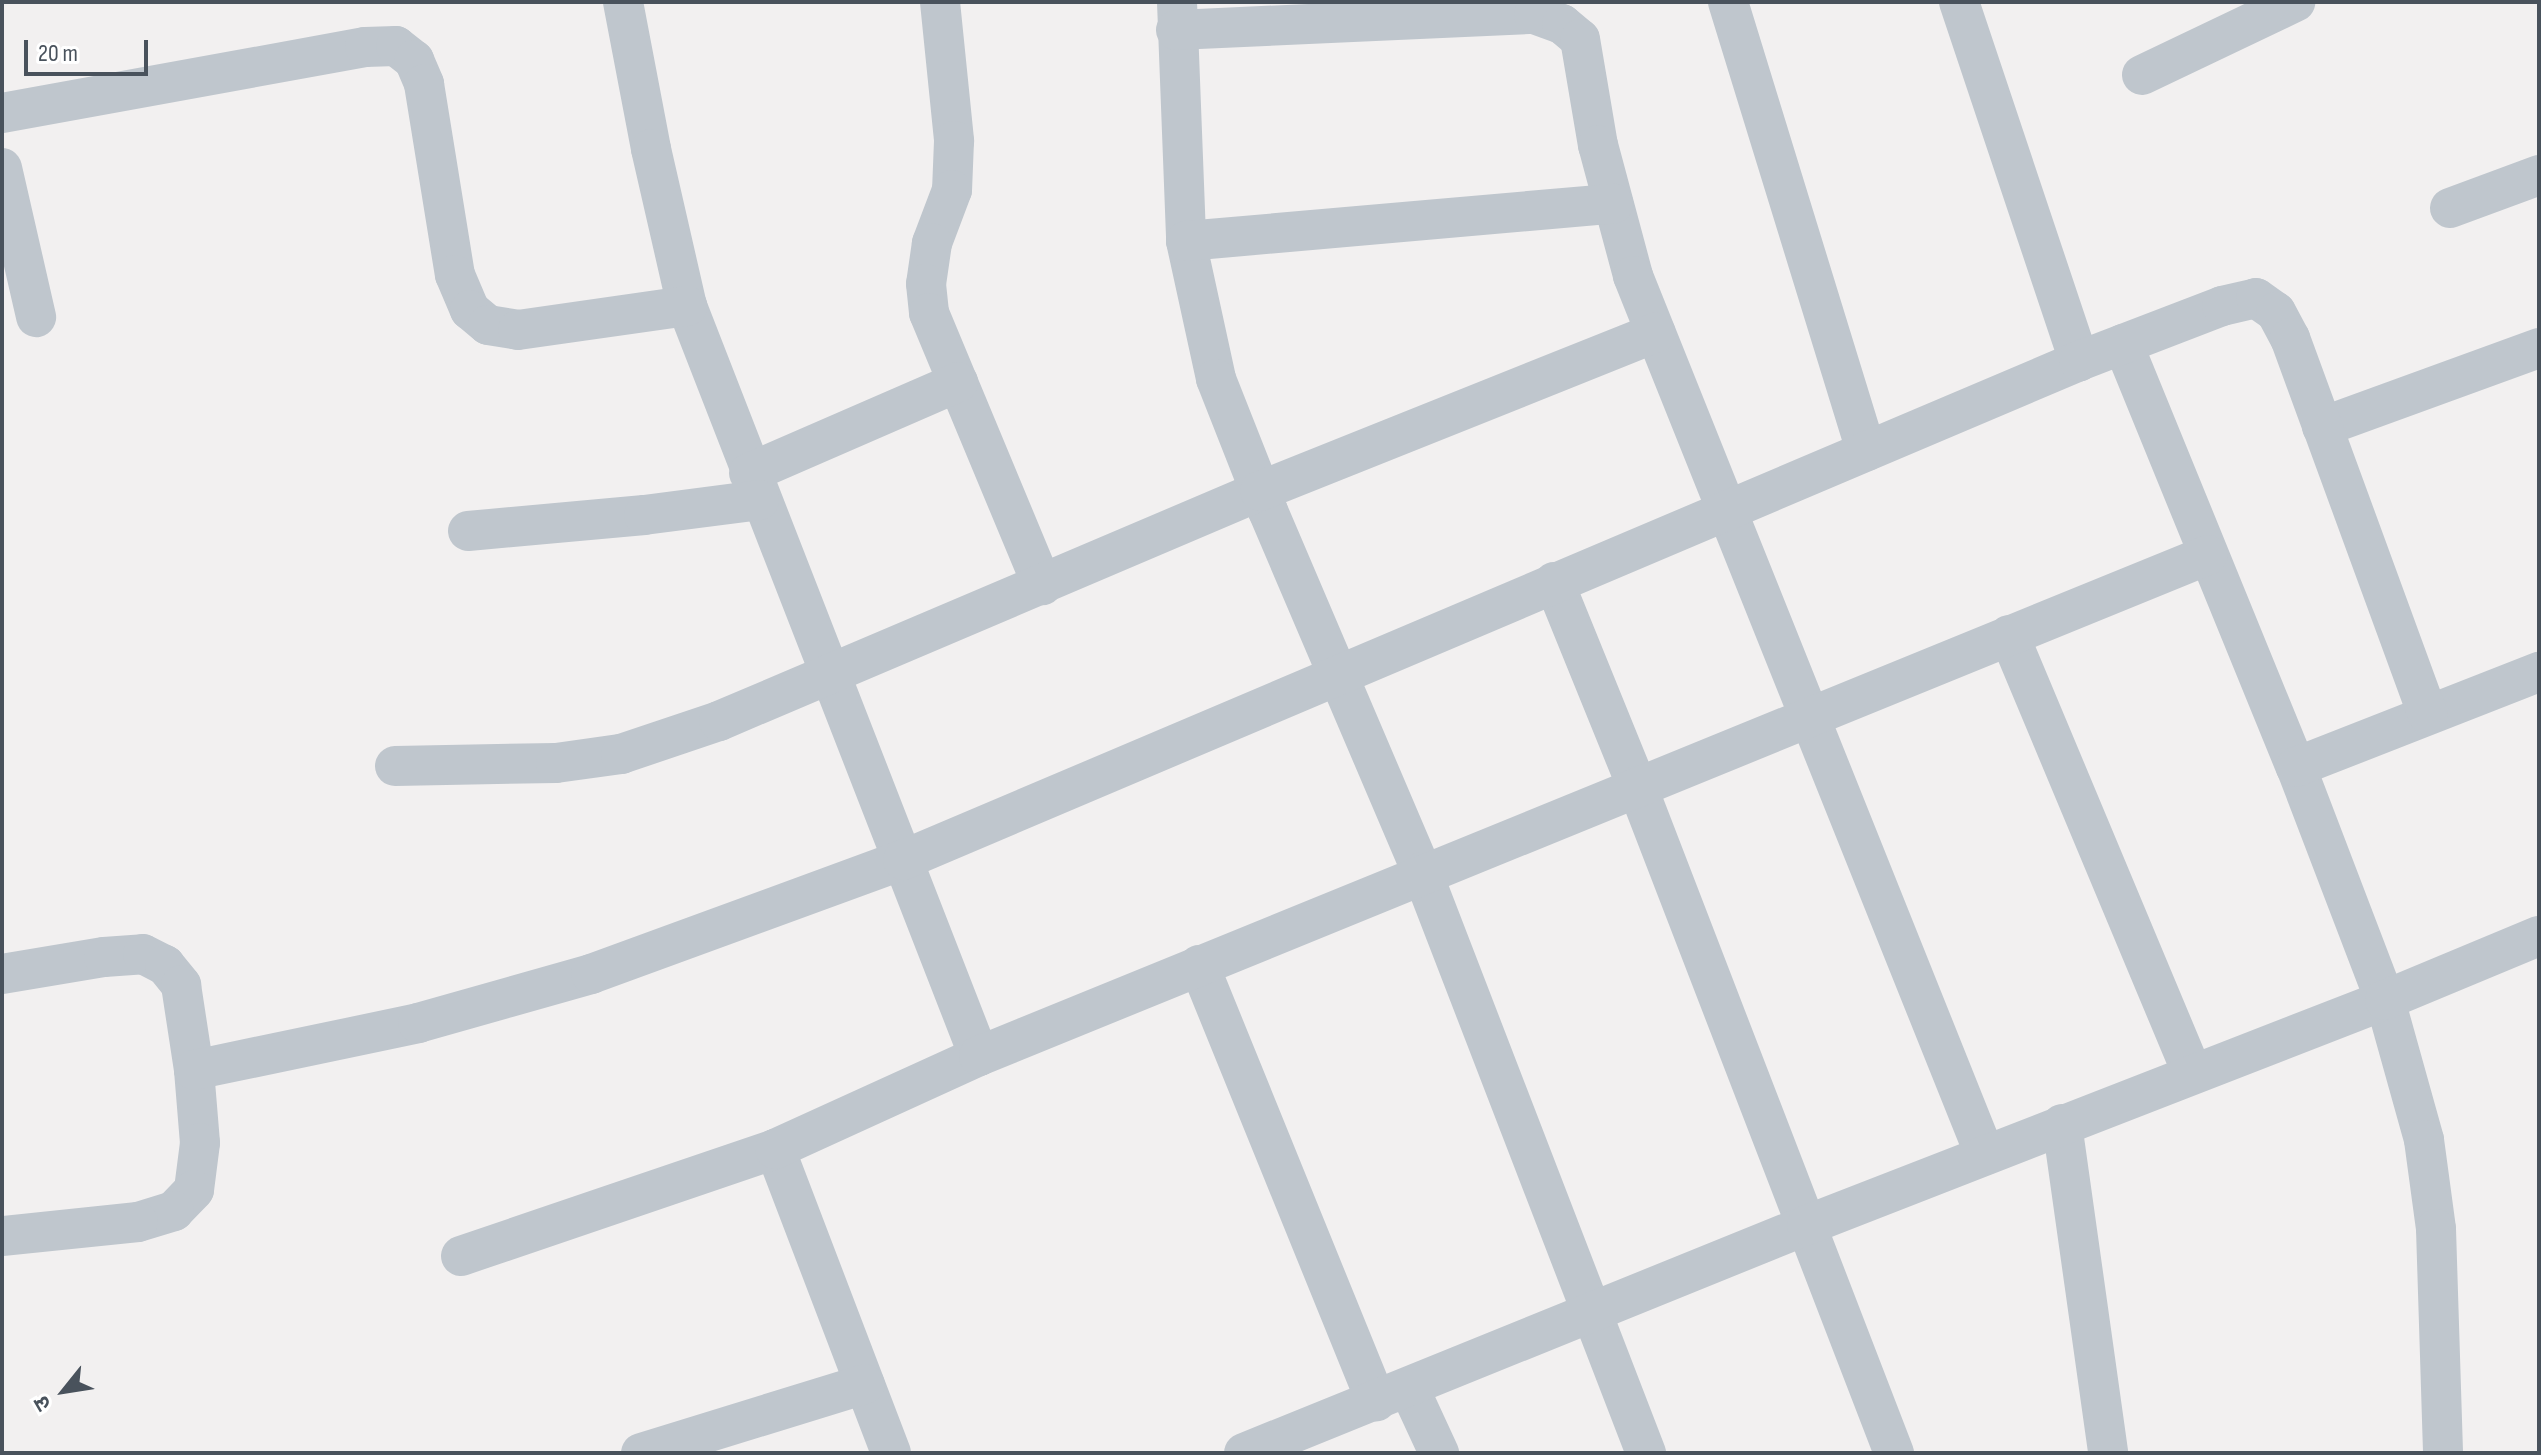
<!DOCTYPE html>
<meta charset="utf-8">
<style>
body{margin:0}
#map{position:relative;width:2541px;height:1455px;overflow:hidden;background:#f2f0f0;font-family:"Sofia Sans Condensed","Noto Sans Devanagari",sans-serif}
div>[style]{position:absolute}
.minor>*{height:40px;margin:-20px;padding:0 20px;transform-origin:20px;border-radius:20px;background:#bfc6cd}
span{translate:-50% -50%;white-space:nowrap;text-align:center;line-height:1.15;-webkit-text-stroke:7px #fff;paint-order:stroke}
.frame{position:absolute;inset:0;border:4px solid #49525c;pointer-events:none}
.north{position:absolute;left:24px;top:1351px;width:80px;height:80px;-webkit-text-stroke:6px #fff;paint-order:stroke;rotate:240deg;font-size:22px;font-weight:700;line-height:32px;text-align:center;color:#49525c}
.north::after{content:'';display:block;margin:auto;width:28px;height:36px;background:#49525c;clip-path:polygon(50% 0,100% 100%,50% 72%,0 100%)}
.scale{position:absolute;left:24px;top:40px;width:124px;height:36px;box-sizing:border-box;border:4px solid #49525c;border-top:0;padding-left:10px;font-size:24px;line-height:28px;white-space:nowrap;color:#49525c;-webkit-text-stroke:6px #fff;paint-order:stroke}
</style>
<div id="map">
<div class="minor">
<div style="left:623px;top:2px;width:150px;rotate:79.2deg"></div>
<div style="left:651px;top:149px;width:161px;rotate:77.1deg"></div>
<div style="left:687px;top:306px;width:805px;rotate:68.73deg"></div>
<div style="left:940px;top:2px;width:140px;rotate:84.2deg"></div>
<div style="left:954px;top:141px;width:49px;rotate:92.3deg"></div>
<div style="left:952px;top:190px;width:57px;rotate:110.7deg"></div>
<div style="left:932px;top:243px;width:41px;rotate:98.3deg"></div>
<div style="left:926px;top:284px;width:29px;rotate:84deg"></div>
<div style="left:929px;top:313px;width:295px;rotate:67.4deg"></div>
<div style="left:1177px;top:2px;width:239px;rotate:87.8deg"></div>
<div style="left:1186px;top:241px;width:141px;rotate:77.7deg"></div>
<div style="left:1216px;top:379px;width:142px;rotate:68.5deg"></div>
<div style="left:1268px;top:511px;width:392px;rotate:66.9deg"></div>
<div style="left:1422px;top:872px;width:623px;rotate:68.92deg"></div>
<div style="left:1728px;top:2px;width:470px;rotate:72.9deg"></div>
<div style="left:1959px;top:2px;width:379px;rotate:71.5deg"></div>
<div style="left:1176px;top:30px;width:358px;rotate:-2.6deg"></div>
<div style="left:1534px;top:14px;width:30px;rotate:20deg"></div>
<div style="left:1562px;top:24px;width:23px;rotate:40deg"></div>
<div style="left:1580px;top:39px;width:108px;rotate:80.4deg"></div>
<div style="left:1598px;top:145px;width:136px;rotate:75deg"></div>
<div style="left:1633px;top:276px;width:947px;rotate:68.18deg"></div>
<div style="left:2142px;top:75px;width:170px;rotate:-25.5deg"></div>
<div style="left:2px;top:113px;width:369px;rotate:-10.3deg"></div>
<div style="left:365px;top:47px;width:31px;rotate:-2deg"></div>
<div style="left:396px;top:46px;width:23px;rotate:38deg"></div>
<div style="left:414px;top:60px;width:26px;rotate:67deg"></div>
<div style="left:424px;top:84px;width:193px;rotate:80.8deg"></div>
<div style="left:455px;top:275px;width:38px;rotate:67deg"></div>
<div style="left:470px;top:310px;width:23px;rotate:40deg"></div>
<div style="left:488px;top:325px;width:30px;rotate:9deg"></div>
<div style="left:518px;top:330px;width:171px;rotate:-8.1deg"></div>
<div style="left:2px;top:168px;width:153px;rotate:77.1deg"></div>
<div style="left:2450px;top:208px;width:95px;rotate:-20.3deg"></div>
<div style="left:1186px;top:241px;width:429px;rotate:-5deg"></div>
<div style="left:2123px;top:344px;width:457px;rotate:67.8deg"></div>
<div style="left:2296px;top:767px;width:249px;rotate:69.1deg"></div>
<div style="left:2385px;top:1000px;width:145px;rotate:74.4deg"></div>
<div style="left:2424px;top:1140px;width:90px;rotate:82.3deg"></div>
<div style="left:2436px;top:1229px;width:224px;rotate:88.2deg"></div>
<div style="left:2322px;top:427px;width:231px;rotate:-20deg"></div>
<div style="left:749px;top:473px;width:228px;rotate:-23.5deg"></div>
<div style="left:468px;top:531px;width:177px;rotate:-5.2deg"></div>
<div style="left:644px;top:515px;width:116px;rotate:-7.4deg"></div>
<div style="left:1554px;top:582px;width:220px;rotate:67.9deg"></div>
<div style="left:1637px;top:786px;width:715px;rotate:68.93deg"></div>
<div style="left:2009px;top:635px;width:475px;rotate:67.3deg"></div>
<div style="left:395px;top:766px;width:161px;rotate:-1.1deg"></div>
<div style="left:556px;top:763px;width:66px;rotate:-7.9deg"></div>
<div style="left:621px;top:754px;width:103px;rotate:-18.6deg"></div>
<div style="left:719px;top:721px;width:588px;rotate:-23.03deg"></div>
<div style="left:1260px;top:491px;width:426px;rotate:-21.8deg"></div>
<div style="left:2296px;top:767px;width:261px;rotate:-21.4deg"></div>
<div style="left:1199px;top:965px;width:471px;rotate:67.9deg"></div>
<div style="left:2px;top:974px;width:103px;rotate:-9.5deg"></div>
<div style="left:104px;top:957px;width:39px;rotate:-4deg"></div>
<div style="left:143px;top:954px;width:25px;rotate:27deg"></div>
<div style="left:165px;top:965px;width:26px;rotate:51deg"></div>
<div style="left:181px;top:985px;width:86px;rotate:81.3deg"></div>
<div style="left:194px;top:1070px;width:73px;rotate:85.3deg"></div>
<div style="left:200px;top:1143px;width:47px;rotate:97.3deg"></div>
<div style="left:194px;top:1190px;width:29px;rotate:134deg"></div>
<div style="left:174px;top:1211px;width:38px;rotate:163deg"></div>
<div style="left:138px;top:1222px;width:137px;rotate:174.1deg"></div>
<div style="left:194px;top:1070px;width:229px;rotate:-11.8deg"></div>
<div style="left:418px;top:1023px;width:180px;rotate:-15.8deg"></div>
<div style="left:591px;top:974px;width:332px;rotate:-20.1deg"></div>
<div style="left:903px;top:860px;width:1277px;rotate:-22.99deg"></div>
<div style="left:2079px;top:361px;width:153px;rotate:-21deg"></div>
<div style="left:2222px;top:306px;width:35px;rotate:-13deg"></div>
<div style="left:2256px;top:298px;width:24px;rotate:35deg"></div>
<div style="left:2276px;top:312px;width:30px;rotate:62deg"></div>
<div style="left:2290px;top:338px;width:401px;rotate:69.9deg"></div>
<div style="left:2062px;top:1124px;width:332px;rotate:82deg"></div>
<div style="left:775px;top:1149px;width:325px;rotate:69.1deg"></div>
<div style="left:461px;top:1256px;width:332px;rotate:-18.8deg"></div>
<div style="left:775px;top:1149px;width:224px;rotate:-24.5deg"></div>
<div style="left:979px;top:1056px;width:1327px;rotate:-22.18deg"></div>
<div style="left:1409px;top:1388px;width:72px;rotate:65.2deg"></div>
<div style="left:641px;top:1453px;width:234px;rotate:-17.1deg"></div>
<div style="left:1244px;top:1453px;width:607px;rotate:-22.05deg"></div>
<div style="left:1807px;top:1225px;width:620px;rotate:-21.27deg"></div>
<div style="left:2385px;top:1000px;width:167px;rotate:-22.6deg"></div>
</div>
<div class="frame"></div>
<div class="north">उ</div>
<div class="scale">20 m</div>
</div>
